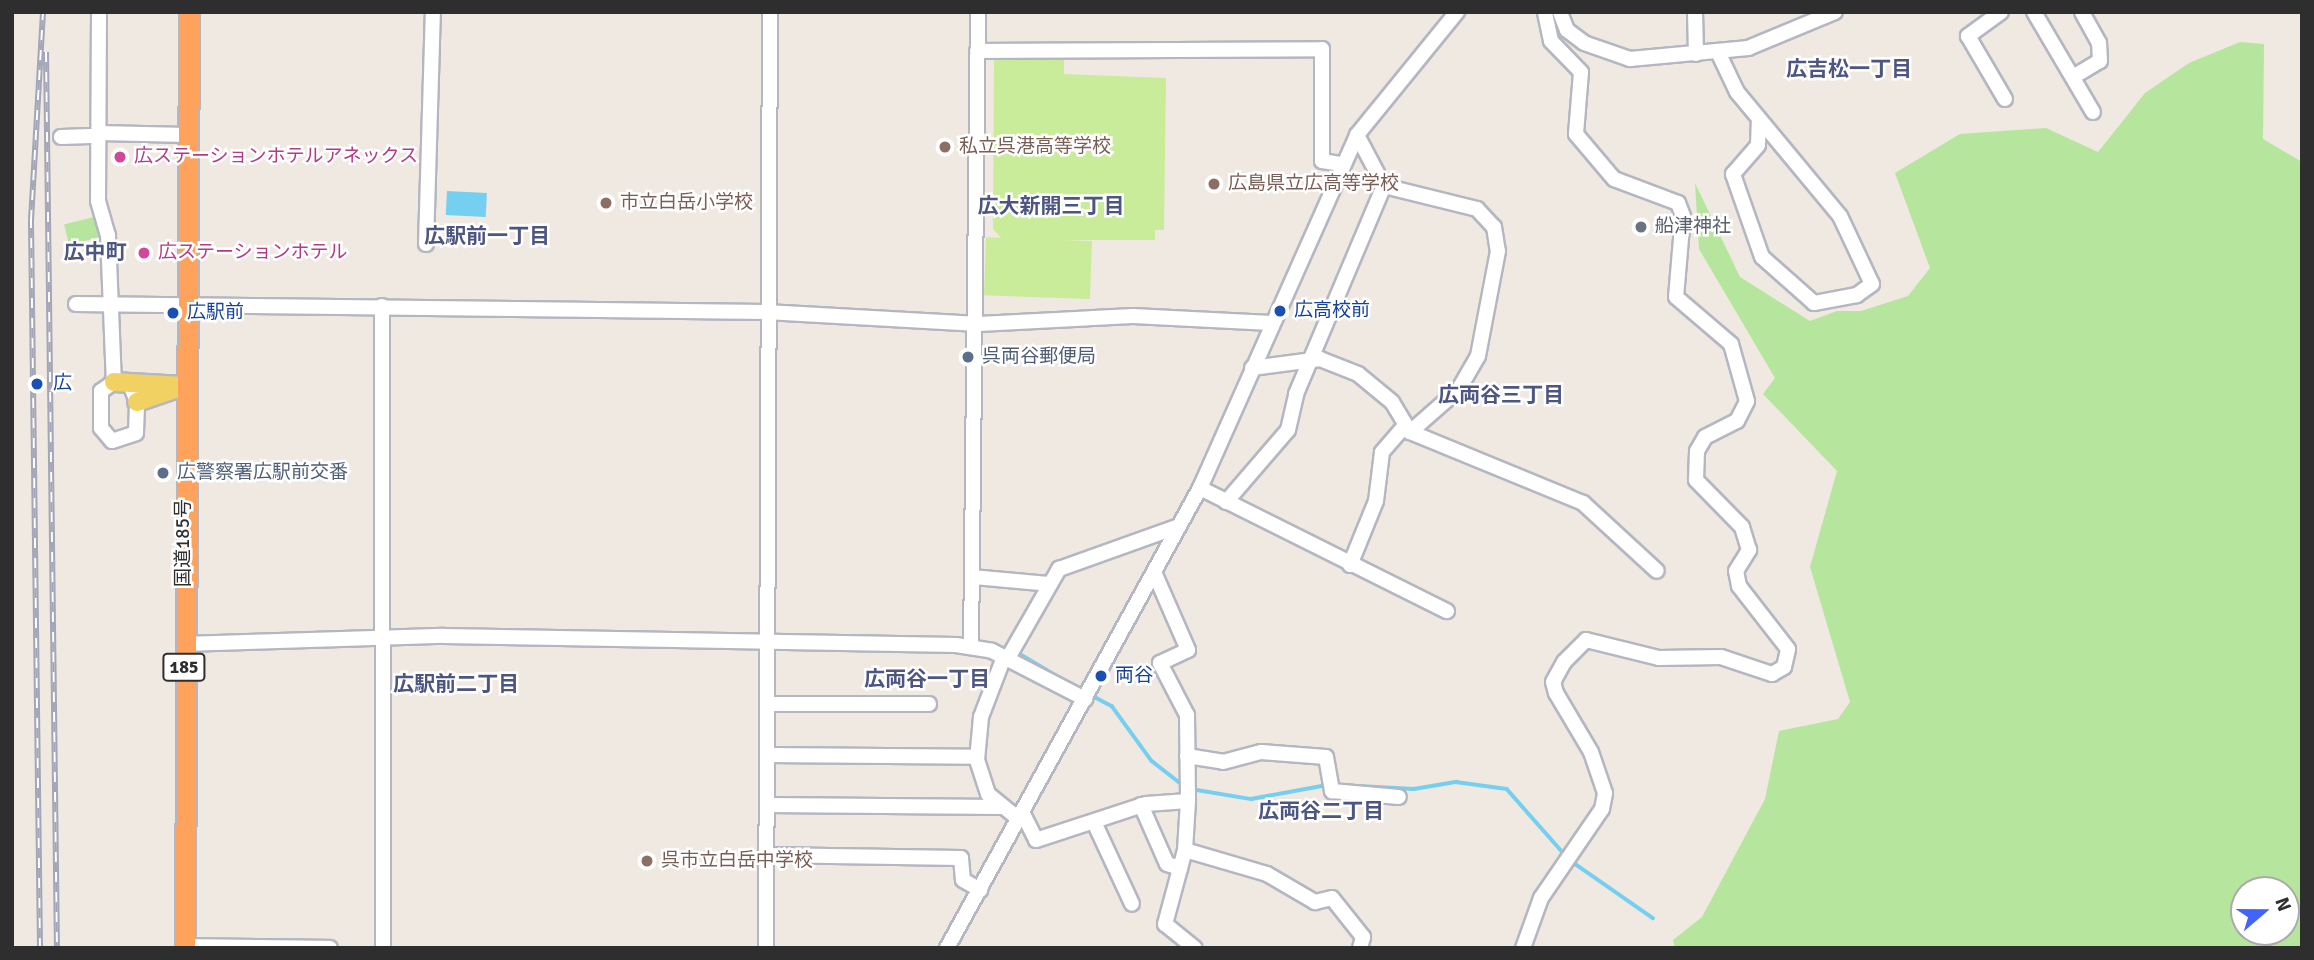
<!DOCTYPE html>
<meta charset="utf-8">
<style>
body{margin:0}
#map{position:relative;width:2314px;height:960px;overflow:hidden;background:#efe9e1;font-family:Signika,"Noto Sans JP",sans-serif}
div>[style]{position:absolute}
.green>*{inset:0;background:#b6e59e;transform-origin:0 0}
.pitch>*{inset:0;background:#c9ec9a;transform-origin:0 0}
.water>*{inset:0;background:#75cff0;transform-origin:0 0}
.stream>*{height:3.5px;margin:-1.75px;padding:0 1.75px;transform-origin:1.75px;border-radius:1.75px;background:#75cff0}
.roads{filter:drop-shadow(2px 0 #b4b7c1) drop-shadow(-2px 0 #b4b7c1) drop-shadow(0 2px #b4b7c1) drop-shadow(0 -2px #b4b7c1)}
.minor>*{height:14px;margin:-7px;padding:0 7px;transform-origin:7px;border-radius:7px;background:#fff}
.major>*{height:18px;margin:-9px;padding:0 9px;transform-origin:9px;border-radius:9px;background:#f2d163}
.highway>*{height:19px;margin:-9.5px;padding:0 9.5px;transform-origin:9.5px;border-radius:9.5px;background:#ffa35c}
.rail>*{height:6px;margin-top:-3px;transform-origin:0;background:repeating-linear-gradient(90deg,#fff 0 10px,#a3a6b8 0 20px);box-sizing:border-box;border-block:2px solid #a3a6b8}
.dots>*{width:19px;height:19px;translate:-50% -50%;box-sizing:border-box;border:4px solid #fff;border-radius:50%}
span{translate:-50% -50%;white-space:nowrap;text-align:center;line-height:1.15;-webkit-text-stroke:5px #fff;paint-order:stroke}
.shield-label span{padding:2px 5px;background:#fff;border:2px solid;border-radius:5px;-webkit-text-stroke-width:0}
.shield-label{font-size:18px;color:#2e2e2e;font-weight:700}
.education-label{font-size:19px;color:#785e54}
.left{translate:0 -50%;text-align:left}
.hotel-label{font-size:19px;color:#b23c85}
.worship-label{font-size:19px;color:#5b616d}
.transit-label{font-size:19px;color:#164399}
.service-label{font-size:19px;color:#4e5e75}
.street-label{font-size:19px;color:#2e2e2e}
.neighbourhood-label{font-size:21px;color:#4d5680;font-weight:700}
.frame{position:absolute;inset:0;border:14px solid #2e2e2e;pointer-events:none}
.north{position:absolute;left:2230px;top:876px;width:70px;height:70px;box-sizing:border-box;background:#fff;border:2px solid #ababab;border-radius:50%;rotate:70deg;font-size:19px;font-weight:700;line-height:28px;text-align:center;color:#2e2e2e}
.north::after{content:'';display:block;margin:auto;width:24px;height:32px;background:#4264fb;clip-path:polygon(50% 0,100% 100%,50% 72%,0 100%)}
</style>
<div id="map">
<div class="green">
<div style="clip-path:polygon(evenodd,2240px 42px,2264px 44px,2263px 139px,2302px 162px,2302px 948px,1675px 948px,1673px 940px,1702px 917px,1765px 799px,1779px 731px,1838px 719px,1850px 702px,1810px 567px,1837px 471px,1763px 394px,1775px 378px,1699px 249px,1695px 183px,1740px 277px,1810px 321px,1837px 311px,1861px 311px,1908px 296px,1930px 268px,1895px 173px,1960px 134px,2046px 128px,2098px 152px,2145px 93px,2189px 63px,2240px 42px,2244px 890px,2286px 890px,2286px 932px,2244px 932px,2244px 890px)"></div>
<div style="left:98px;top:216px;width:21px;height:35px;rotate:76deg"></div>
</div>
<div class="pitch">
<div style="clip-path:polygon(1064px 56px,1064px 74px,1166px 78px,1164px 230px,1155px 230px,1155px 240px,1003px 240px,993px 229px,994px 59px)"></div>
<div style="left:1092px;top:241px;width:58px;height:106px;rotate:92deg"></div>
</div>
<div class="water">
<div style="left:447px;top:191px;width:40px;height:24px;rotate:3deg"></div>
</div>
<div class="stream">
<div style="left:1015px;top:651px;width:63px;rotate:30.7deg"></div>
<div style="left:1091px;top:695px;width:24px;rotate:28deg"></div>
<div style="left:1112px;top:706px;width:68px;rotate:54deg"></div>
<div style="left:1152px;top:761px;width:41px;rotate:38deg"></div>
<div style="left:1339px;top:785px;width:75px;rotate:3.1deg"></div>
<div style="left:1414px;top:789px;width:43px;rotate:-9.5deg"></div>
<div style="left:1456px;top:782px;width:51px;rotate:7.8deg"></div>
<div style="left:1507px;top:789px;width:89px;rotate:48.6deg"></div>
<div style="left:1191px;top:789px;width:61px;rotate:9.5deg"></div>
<div style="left:1251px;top:799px;width:77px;rotate:-10.4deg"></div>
<div style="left:1571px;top:861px;width:100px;rotate:34.8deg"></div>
</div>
<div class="roads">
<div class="minor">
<div style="left:99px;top:12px;width:189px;rotate:90.3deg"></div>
<div style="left:98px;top:201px;width:35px;rotate:74deg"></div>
<div style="left:108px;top:235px;width:147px;rotate:87.7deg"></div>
<div style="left:114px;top:382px;width:16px;rotate:145deg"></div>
<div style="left:101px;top:391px;width:37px;rotate:90deg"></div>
<div style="left:101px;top:428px;width:17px;rotate:50deg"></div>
<div style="left:112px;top:441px;width:25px;rotate:-18deg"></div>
<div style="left:136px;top:433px;width:31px;rotate:-88deg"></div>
<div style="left:137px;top:402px;width:22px;rotate:-111deg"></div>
<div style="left:1560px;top:12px;width:19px;rotate:69deg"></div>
<div style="left:1567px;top:30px;width:21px;rotate:37deg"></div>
<div style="left:1584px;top:43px;width:49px;rotate:19.2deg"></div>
<div style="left:1630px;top:59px;width:119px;rotate:-5.3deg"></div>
<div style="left:1748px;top:48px;width:94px;rotate:-22.5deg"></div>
<div style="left:1695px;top:12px;width:42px;rotate:88.6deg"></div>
<div style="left:2001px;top:12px;width:41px;rotate:144deg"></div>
<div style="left:1968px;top:36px;width:73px;rotate:59.6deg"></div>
<div style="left:2034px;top:12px;width:116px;rotate:59.5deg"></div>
<div style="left:977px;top:51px;width:345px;rotate:-0.3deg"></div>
<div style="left:1322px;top:49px;width:112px;rotate:90deg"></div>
<div style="left:1322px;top:161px;width:20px;rotate:9deg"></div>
<div style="left:1718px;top:52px;width:44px;rotate:64.6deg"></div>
<div style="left:1737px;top:92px;width:161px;rotate:50.3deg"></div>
<div style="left:1840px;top:216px;width:75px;rotate:64.8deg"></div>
<div style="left:1872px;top:284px;width:19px;rotate:144deg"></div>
<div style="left:1857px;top:295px;width:44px;rotate:169.5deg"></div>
<div style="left:1814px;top:303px;width:69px;rotate:-138.5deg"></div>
<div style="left:1762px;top:257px;width:88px;rotate:-109.3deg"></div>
<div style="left:1733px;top:174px;width:38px;rotate:-49deg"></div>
<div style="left:1758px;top:145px;width:23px;rotate:-88deg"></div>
<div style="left:2073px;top:77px;width:31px;rotate:-31deg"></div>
<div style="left:2100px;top:61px;width:18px;rotate:-93deg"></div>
<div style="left:2099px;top:43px;width:35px;rotate:-119deg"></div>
<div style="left:99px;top:133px;width:89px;rotate:1.3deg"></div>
<div style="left:1357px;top:135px;width:58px;rotate:62.1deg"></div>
<div style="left:1384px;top:186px;width:96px;rotate:13.9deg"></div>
<div style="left:1477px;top:209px;width:25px;rotate:47deg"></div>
<div style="left:1494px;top:227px;width:24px;rotate:81deg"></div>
<div style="left:1498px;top:251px;width:107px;rotate:100.8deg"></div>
<div style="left:1478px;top:356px;width:39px;rotate:120deg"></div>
<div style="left:1458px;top:390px;width:64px;rotate:138.8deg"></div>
<div style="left:61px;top:137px;width:37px;rotate:-2deg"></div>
<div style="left:426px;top:244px;width:232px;rotate:-88.3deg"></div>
<div style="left:76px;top:304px;width:690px;rotate:0.66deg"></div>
<div style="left:766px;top:312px;width:213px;rotate:3.2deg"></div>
<div style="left:979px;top:324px;width:154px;rotate:-3deg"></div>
<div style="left:1133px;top:316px;width:138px;rotate:2.9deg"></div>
<div style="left:382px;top:306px;width:642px;rotate:89.91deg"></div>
<div style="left:1252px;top:368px;width:69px;rotate:-7.5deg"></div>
<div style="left:1320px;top:359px;width:41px;rotate:21.5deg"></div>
<div style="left:1358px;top:374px;width:44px;rotate:39.5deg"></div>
<div style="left:1392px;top:402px;width:35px;rotate:59deg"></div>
<div style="left:1410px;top:432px;width:187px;rotate:22.3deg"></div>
<div style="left:1583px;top:503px;width:100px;rotate:42.6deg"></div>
<div style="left:1200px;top:488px;width:276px;rotate:26.5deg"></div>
<div style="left:1226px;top:502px;width:95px;rotate:-49.3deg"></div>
<div style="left:1288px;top:430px;width:37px;rotate:-77deg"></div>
<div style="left:1296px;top:394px;width:226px;rotate:-67.1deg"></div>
<div style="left:1350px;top:565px;width:69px;rotate:-67.9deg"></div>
<div style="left:1376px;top:501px;width:49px;rotate:-83deg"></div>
<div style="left:1382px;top:452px;width:33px;rotate:-49deg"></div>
<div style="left:1154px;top:572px;width:85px;rotate:66.4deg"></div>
<div style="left:1188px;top:650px;width:31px;rotate:155deg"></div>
<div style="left:1160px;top:663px;width:59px;rotate:62.6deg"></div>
<div style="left:1187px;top:715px;width:86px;rotate:89.3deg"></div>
<div style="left:1188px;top:801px;width:49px;rotate:93.5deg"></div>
<div style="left:1185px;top:850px;width:77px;rotate:105.1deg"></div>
<div style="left:1165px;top:924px;width:38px;rotate:39deg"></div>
<div style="left:973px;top:577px;width:77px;rotate:5.2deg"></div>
<div style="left:184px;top:644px;width:260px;rotate:-1.8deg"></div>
<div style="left:444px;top:636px;width:512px;rotate:1.01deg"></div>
<div style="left:956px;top:645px;width:36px;rotate:9deg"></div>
<div style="left:992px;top:651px;width:105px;rotate:27.3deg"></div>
<div style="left:971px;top:647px;width:635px;rotate:-89.37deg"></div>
<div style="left:1004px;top:657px;width:64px;rotate:111deg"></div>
<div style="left:981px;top:717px;width:43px;rotate:95.3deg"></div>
<div style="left:977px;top:760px;width:36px;rotate:72deg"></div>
<div style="left:988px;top:794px;width:41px;rotate:39.1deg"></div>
<div style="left:1008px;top:658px;width:103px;rotate:-60.2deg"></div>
<div style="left:1059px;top:569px;width:127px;rotate:-19.7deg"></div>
<div style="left:768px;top:704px;width:161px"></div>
<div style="left:767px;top:755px;width:210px;rotate:0.5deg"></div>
<div style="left:1187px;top:756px;width:36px;rotate:9deg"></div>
<div style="left:1223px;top:762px;width:39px;rotate:-15deg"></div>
<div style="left:1261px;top:752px;width:65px;rotate:4.4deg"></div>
<div style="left:1326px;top:757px;width:35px;rotate:80deg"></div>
<div style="left:1332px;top:791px;width:67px;rotate:5.1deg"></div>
<div style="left:767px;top:805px;width:234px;rotate:0.5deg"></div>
<div style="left:1141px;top:805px;width:64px;rotate:66.2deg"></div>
<div style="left:1167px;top:864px;width:14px;rotate:17deg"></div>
<div style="left:1023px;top:814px;width:29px;rotate:63deg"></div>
<div style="left:1036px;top:840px;width:116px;rotate:-18.1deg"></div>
<div style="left:1146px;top:804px;width:42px;rotate:-4.1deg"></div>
<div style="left:1094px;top:822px;width:90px;rotate:65.1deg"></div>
<div style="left:1185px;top:850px;width:85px;rotate:16.3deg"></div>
<div style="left:1267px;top:874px;width:56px;rotate:30.3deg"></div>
<div style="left:1315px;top:902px;width:17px;rotate:-13deg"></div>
<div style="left:1332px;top:898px;width:50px;rotate:51.5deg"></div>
<div style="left:1363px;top:937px;width:11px;rotate:105deg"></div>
<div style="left:766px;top:855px;width:195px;rotate:0.9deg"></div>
<div style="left:961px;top:858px;width:22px;rotate:85deg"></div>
<div style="left:963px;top:880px;width:20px;rotate:30deg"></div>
<div style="left:185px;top:946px;width:145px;rotate:0.8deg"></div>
<div style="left:766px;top:948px;width:936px;rotate:-89.76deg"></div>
<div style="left:947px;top:948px;width:525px;rotate:-61.19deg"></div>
<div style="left:1200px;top:488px;width:386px;rotate:-66deg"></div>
<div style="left:1357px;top:135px;width:159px;rotate:-50.9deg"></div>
<div style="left:1523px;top:948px;width:53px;rotate:-70.2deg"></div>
<div style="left:1541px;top:898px;width:108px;rotate:-55.6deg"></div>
<div style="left:1602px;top:809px;width:16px;rotate:-79deg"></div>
<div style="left:1605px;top:793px;width:43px;rotate:-108.9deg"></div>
<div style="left:1591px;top:752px;width:69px;rotate:-120.7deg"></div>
<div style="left:1556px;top:693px;width:11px;rotate:-105deg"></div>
<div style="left:1553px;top:682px;width:23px;rotate:-61deg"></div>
<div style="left:1564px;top:662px;width:31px;rotate:-45deg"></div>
<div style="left:1586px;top:640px;width:75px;rotate:13.9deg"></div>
<div style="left:1659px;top:658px;width:62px;rotate:-0.9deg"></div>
<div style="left:1721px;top:657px;width:54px;rotate:18.4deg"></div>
<div style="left:1772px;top:674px;width:14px;rotate:-30deg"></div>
<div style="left:1784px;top:667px;width:18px;rotate:-77deg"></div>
<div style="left:1788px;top:649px;width:80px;rotate:-127.9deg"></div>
<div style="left:1739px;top:586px;width:15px;rotate:-101deg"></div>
<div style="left:1736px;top:571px;width:25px;rotate:-58deg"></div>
<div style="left:1749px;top:550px;width:24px;rotate:-107deg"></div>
<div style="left:1742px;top:527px;width:66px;rotate:-134.4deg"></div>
<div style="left:1696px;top:480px;width:29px;rotate:-88deg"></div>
<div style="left:1697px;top:451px;width:16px;rotate:-60deg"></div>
<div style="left:1705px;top:437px;width:36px;rotate:-27deg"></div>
<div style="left:1737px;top:421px;width:22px;rotate:-63deg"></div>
<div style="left:1747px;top:401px;width:59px;rotate:-105.7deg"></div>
<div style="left:1731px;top:344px;width:72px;rotate:-139.5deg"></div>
<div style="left:1676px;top:297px;width:81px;rotate:-85.1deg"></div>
<div style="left:1683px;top:216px;width:14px;rotate:-111deg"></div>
<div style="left:1678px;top:203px;width:68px;rotate:-159.4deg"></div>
<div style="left:1614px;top:179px;width:59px;rotate:-130.2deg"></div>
<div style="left:1576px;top:134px;width:62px;rotate:-85.4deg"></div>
<div style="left:1581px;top:72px;width:43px;rotate:-134.1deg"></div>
<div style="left:1551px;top:41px;width:30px;rotate:-102deg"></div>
</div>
<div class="major">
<div style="left:114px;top:382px;width:69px;rotate:3.3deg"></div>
<div style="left:137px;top:402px;width:49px;rotate:-19.2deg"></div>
</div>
<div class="highway">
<div style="left:185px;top:948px;width:936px;rotate:-89.76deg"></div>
</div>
</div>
<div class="rail">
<div style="left:46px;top:52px;width:896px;rotate:89.3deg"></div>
<div style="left:40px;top:948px;width:728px;rotate:-90.71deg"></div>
<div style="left:31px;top:220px;width:208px;rotate:-86.7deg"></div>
</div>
<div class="dots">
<div style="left:945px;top:147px;background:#8d6e63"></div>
<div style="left:120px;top:157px;background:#d1479c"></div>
<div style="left:1214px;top:184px;background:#8d6e63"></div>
<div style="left:606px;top:203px;background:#8d6e63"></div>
<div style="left:1641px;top:227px;background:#6b7280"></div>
<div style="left:144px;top:253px;background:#d1479c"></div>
<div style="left:1280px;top:311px;background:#1a4fb4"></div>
<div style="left:173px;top:313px;background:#1a4fb4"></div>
<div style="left:968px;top:357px;background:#5c6f8a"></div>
<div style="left:37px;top:384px;background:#1a4fb4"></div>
<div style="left:163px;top:473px;background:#5c6f8a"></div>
<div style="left:1101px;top:676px;background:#1a4fb4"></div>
<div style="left:647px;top:861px;background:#8d6e63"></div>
</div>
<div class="shield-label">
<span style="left:184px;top:667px">185</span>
</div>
<div class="education-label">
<span class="left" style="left:959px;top:147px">私立呉港高等学校</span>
<span class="left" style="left:1228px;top:184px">広島県立広高等学校</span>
<span class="left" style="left:620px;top:203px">市立白岳小学校</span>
<span class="left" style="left:661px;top:861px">呉市立白岳中学校</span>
</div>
<div class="hotel-label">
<span class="left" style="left:134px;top:157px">広ステーションホテルアネックス</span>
<span class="left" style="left:158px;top:253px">広ステーションホテル</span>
</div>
<div class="worship-label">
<span class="left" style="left:1655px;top:227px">船津神社</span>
</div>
<div class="transit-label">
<span class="left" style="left:1294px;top:311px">広高校前</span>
<span class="left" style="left:187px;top:313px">広駅前</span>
<span class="left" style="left:53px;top:384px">広</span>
<span class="left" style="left:1115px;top:676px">両谷</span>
</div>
<div class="service-label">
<span class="left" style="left:982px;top:357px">呉両谷郵便局</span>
<span class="left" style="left:177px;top:473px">広警察署広駅前交番</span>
</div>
<div class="street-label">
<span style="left:184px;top:543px;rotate:-90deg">国道185号</span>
</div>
<div class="neighbourhood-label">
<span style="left:1849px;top:69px">広吉松一丁目</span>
<span style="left:1051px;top:206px">広大新開三丁目</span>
<span style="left:487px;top:236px">広駅前一丁目</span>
<span style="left:95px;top:252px">広中町</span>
<span style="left:1501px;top:395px">広両谷三丁目</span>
<span style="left:927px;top:679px">広両谷一丁目</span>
<span style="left:456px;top:684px">広駅前二丁目</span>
<span style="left:1321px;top:811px">広両谷二丁目</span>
</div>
<div class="frame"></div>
<div class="north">N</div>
</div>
